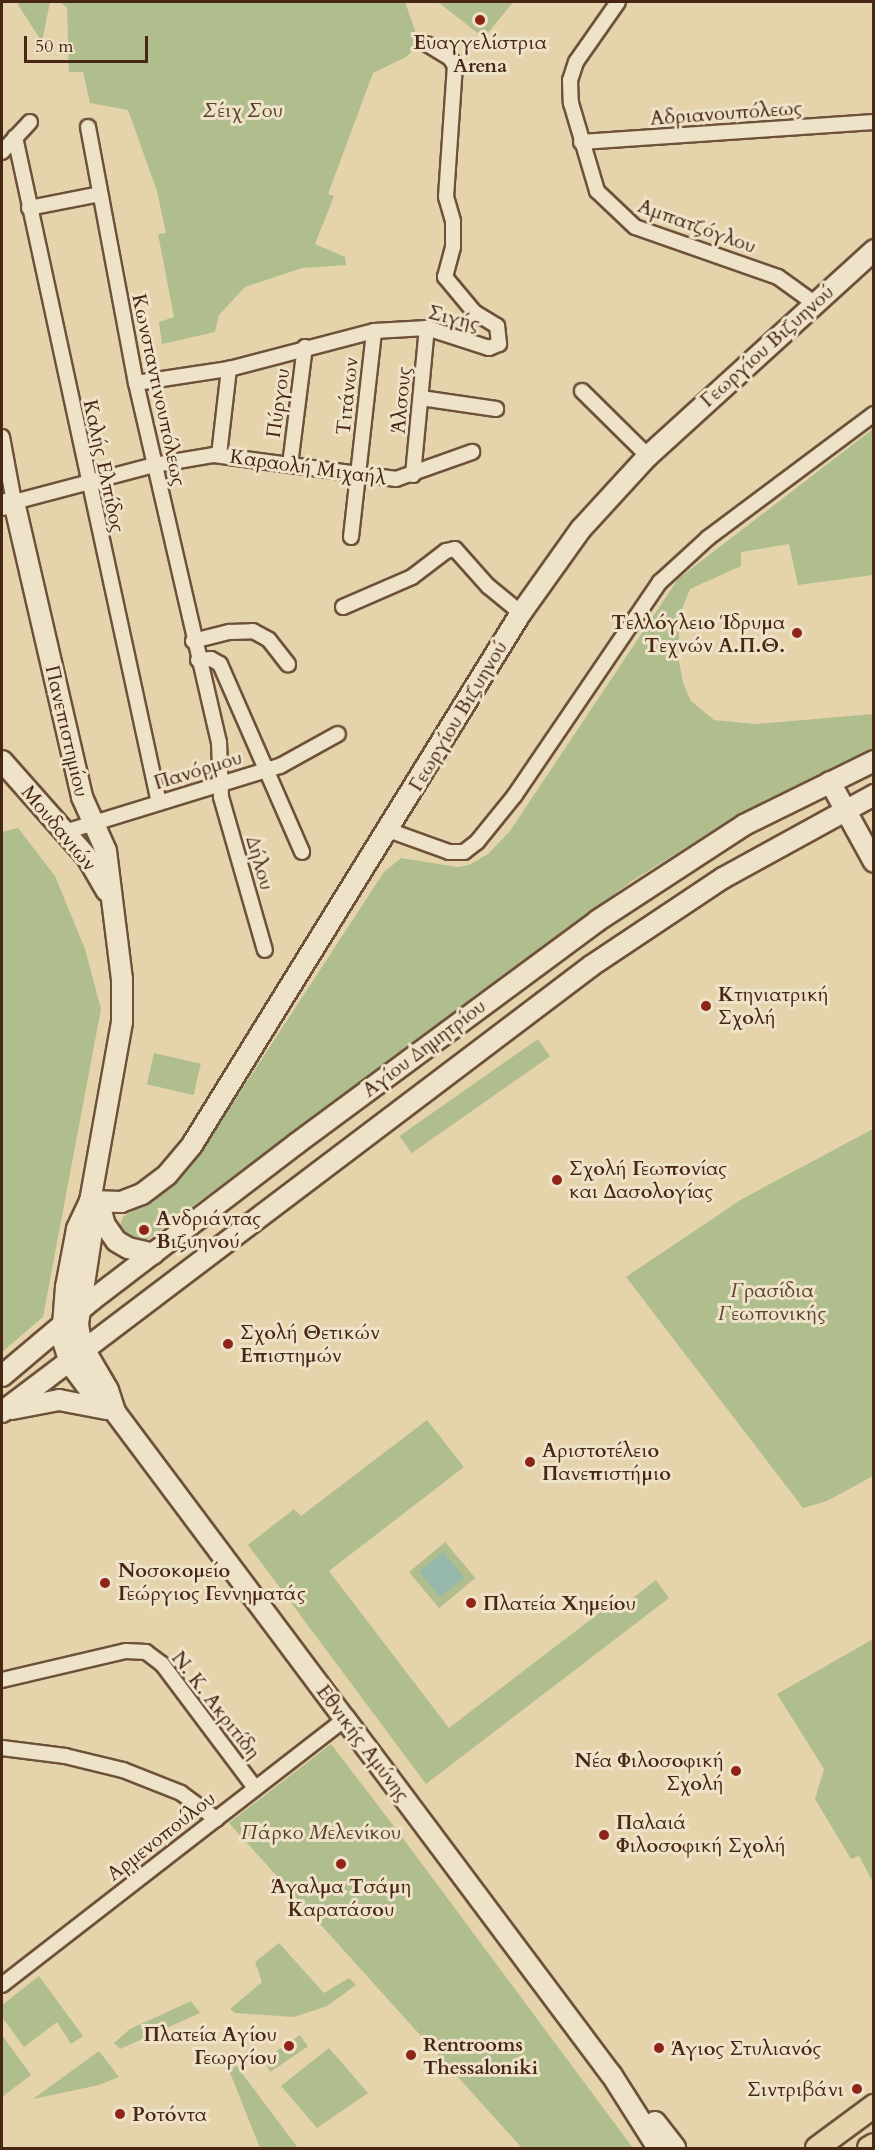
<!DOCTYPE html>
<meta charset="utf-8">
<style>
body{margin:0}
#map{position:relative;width:875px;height:2150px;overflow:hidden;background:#e5d3ac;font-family:Cardo,serif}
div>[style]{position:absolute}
.green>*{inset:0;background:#b0be8d;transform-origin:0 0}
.water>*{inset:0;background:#96b8ab;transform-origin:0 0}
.roads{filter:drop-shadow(2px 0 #6e513a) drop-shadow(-2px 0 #6e513a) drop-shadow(0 2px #6e513a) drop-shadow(0 -2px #6e513a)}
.street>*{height:14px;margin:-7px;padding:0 7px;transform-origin:7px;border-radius:7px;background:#eee2c9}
.secondary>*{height:20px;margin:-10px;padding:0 10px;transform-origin:10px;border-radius:10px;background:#eee2c9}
.primary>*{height:22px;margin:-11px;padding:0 11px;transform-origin:11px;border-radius:11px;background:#e5d3ac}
.dots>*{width:16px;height:16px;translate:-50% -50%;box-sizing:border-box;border:3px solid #eee2c9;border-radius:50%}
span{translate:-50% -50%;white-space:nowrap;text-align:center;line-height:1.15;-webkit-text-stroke:6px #eee2c9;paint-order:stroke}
.poi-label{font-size:20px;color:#472614;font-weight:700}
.right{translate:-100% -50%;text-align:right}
.left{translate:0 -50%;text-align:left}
.park-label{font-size:20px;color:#5c442c;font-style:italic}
.street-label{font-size:20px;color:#472614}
.frame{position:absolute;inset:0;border:3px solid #472614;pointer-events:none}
.scale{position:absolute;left:24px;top:36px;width:124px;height:27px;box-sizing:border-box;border:3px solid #472614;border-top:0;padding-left:8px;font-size:18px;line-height:21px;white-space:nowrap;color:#472614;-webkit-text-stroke:4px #eee2c9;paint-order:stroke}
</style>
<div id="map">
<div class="green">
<div style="clip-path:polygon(19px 2px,50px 2px,42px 42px,18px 5px)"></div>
<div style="clip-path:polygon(60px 2px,405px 2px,420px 44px,406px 57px,373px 73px,328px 194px,334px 196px,315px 244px,345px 257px,346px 265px,302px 268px,245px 287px,219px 315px,215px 332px,162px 344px,159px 322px,174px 317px,158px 234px,166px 233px,157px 191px,128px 110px,90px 103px,83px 72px,69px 72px,67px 8px)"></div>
<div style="clip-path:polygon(438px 2px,513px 2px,484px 38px)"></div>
<div style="clip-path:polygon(873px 429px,873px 575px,798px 585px,789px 544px,741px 552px,741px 566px,690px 589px,680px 614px,678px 656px,683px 683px,691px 701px,714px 720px,755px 724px,873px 714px,873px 748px,730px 820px,632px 881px,154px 1235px,141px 1244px,125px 1240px,118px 1230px,123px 1217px,169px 1188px,201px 1152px,384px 872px,401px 858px,457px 867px,469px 865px,488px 854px,510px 831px,678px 579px)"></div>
<div style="clip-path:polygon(18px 828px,55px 876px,85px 949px,101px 1009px,43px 1317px,2px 1352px,2px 832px)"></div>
<div style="left:538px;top:1039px;width:21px;height:169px;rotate:55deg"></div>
<div style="left:154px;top:1053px;width:48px;height:32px;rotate:13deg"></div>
<div style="clip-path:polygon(873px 1129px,873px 1476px,827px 1501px,803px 1508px,626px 1277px,742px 1199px)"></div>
<div style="clip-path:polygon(427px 1420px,464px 1467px,329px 1571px,449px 1728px,615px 1601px,620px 1608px,656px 1580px,669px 1598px,426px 1784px,248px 1545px,294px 1509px,301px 1516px)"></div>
<div style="left:445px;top:1542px;width:47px;height:47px;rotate:50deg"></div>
<div style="clip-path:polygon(873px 1639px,873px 1882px,859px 1856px,851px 1859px,815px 1799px,824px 1769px,777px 1694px)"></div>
<div style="clip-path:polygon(331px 1744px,396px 1829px,633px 2148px,522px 2148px,229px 1823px)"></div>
<div style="clip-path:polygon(279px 1943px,324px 1993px,349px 1978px,356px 1985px,327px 2006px,294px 2017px,235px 2013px,230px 2009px,262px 1982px,255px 1962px)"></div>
<div style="clip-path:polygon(39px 1976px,83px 2036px,71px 2044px,57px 2022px,24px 2047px,2px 2017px,2px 2005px)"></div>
<div style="clip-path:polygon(191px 2001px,200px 2013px,120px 2049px,114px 2043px,130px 2029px)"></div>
<div style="clip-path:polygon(2px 2035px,31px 2075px,2px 2097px)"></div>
<div style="left:300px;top:2035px;width:14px;height:45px;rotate:56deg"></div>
<div style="clip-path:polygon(329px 2048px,368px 2093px,317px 2128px,281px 2086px)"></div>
<div style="clip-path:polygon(99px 2051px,119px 2077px,99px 2085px,33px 2099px)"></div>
<div style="clip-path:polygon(228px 2052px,241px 2072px,298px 2148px,260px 2148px,225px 2060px)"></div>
</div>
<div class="water">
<div style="left:443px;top:1552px;width:33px;height:31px;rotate:50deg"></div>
</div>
<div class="roads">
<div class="street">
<div style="left:618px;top:2px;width:73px;rotate:125deg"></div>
<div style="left:576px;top:62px;width:19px;rotate:108deg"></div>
<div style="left:570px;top:80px;width:23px;rotate:88deg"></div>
<div style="left:571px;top:103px;width:92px;rotate:73.5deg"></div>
<div style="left:597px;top:191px;width:52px;rotate:43.5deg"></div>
<div style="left:635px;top:227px;width:151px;rotate:19.3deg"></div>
<div style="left:778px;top:277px;width:44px;rotate:35.8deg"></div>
<div style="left:88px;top:127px;width:260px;rotate:79.4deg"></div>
<div style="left:136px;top:383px;width:368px;rotate:77deg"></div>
<div style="left:219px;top:742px;width:55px;rotate:87.9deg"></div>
<div style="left:221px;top:797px;width:159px;rotate:74deg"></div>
<div style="left:15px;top:137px;width:681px;rotate:77.8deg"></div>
<div style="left:581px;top:142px;width:294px;rotate:-3.9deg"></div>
<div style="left:2px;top:152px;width:41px;rotate:-47deg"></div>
<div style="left:29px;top:208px;width:72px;rotate:-11.2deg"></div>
<div style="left:136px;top:383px;width:94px;rotate:-8.6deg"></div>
<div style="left:229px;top:369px;width:150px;rotate:-14.7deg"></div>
<div style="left:374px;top:331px;width:53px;rotate:-3.2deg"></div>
<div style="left:427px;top:328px;width:65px;rotate:17.9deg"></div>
<div style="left:489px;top:348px;width:11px;rotate:-22deg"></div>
<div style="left:499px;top:344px;width:18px;rotate:-96deg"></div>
<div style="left:497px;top:326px;width:26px;rotate:-149deg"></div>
<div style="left:475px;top:313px;width:47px;rotate:-129.8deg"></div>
<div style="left:445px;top:277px;width:31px;rotate:-75deg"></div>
<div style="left:453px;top:247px;width:26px;rotate:-90deg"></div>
<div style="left:453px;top:221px;width:25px;rotate:-106deg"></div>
<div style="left:446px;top:197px;width:131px;rotate:-86.1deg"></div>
<div style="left:455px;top:66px;width:9px;rotate:-122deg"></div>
<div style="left:450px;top:58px;width:26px;rotate:-149deg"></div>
<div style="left:582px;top:391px;width:93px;rotate:44.6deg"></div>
<div style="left:421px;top:398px;width:76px;rotate:8.3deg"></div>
<div style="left:2px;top:437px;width:66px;rotate:79.5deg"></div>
<div style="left:14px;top:502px;width:145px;rotate:-14.8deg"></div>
<div style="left:154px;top:465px;width:61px;rotate:-9.5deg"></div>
<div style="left:214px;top:455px;width:184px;rotate:7.5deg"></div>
<div style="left:396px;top:479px;width:81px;rotate:-19.6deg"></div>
<div style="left:219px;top:455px;width:87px;rotate:-83.4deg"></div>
<div style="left:290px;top:465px;width:119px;rotate:-82.8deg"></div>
<div style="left:413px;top:475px;width:148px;rotate:-84.6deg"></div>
<div style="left:351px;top:537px;width:207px;rotate:-83.6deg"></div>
<div style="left:343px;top:607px;width:75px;rotate:-23.5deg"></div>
<div style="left:412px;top:577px;width:43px;rotate:-37.4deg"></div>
<div style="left:446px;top:551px;width:9px;rotate:-13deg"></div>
<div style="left:455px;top:549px;width:50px;rotate:48.3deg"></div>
<div style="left:488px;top:586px;width:43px;rotate:39.3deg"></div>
<div style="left:193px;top:641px;width:38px;rotate:-14deg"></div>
<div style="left:230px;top:632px;width:23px;rotate:-2deg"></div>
<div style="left:253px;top:631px;width:18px;rotate:29deg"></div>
<div style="left:269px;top:640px;width:31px;rotate:52deg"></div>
<div style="left:198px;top:660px;width:13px;rotate:-4deg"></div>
<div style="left:211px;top:659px;width:10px;rotate:29deg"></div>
<div style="left:220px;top:664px;width:205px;rotate:66.4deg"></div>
<div style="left:388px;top:830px;width:65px;rotate:19.8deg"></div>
<div style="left:449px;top:852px;width:15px"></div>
<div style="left:464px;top:852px;width:16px;rotate:-38deg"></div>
<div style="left:477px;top:842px;width:60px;rotate:-51deg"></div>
<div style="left:515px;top:795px;width:258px;rotate:-55.8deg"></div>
<div style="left:660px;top:582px;width:65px;rotate:-42.5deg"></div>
<div style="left:708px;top:538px;width:207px;rotate:-36.8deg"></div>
<div style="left:65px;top:832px;width:225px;rotate:-17.1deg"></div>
<div style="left:280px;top:766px;width:66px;rotate:-28.9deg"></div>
<div style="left:2px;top:1680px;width:127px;rotate:-13.2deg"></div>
<div style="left:126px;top:1651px;width:20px;rotate:3deg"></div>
<div style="left:146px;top:1652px;width:20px;rotate:37deg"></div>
<div style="left:162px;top:1664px;width:155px;rotate:53.1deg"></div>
<div style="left:2px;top:1748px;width:64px;rotate:7.2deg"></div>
<div style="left:65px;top:1756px;width:60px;rotate:13.6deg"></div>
<div style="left:123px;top:1770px;width:62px;rotate:21.6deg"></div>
<div style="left:181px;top:1793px;width:44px;rotate:36.6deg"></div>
<div style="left:2px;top:1985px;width:434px;rotate:-37.8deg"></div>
</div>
<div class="secondary">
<div style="left:2px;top:505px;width:12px;rotate:-14deg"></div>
<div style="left:14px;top:502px;width:303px;rotate:77deg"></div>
<div style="left:82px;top:797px;width:59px;rotate:66deg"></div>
<div style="left:106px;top:851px;width:129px;rotate:82.9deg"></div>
<div style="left:122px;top:979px;width:43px;rotate:90deg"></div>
<div style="left:122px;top:1022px;width:182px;rotate:100.1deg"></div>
<div style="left:90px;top:1201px;width:31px;rotate:86deg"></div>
<div style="left:92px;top:1232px;width:93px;rotate:98.7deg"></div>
<div style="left:78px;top:1324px;width:24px;rotate:81deg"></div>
<div style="left:2px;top:761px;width:128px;rotate:48.5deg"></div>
<div style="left:87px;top:857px;width:39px;rotate:60deg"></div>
<div style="left:830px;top:782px;width:91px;rotate:61.2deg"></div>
<div style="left:90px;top:1201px;width:31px;rotate:2deg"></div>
<div style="left:121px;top:1202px;width:22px;rotate:-21deg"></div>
<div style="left:142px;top:1194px;width:31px;rotate:-37deg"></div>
<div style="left:167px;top:1175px;width:39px;rotate:-50deg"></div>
<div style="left:192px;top:1145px;width:626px;rotate:-58.27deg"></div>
<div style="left:521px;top:613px;width:103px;rotate:-54.5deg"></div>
<div style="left:581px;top:529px;width:99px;rotate:-47.5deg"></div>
<div style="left:648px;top:456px;width:306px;rotate:-42.3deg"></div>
<div style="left:90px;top:1201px;width:31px;rotate:115deg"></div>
<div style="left:77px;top:1229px;width:59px;rotate:100.7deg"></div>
<div style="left:66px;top:1287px;width:51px;rotate:94.5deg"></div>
<div style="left:62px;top:1338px;width:28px;rotate:72deg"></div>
<div style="left:71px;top:1365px;width:39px;rotate:53deg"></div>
<div style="left:94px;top:1396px;width:26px;rotate:37deg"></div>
<div style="left:115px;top:1412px;width:384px;rotate:53.2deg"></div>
<div style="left:345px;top:1719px;width:444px;rotate:53.2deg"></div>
<div style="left:611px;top:2074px;width:88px;rotate:57.6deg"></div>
<div style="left:99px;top:1203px;width:23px;rotate:75deg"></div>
<div style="left:105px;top:1225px;width:19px;rotate:55deg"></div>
<div style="left:116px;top:1241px;width:14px;rotate:30deg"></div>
<div style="left:128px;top:1248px;width:26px;rotate:13deg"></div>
<div style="left:77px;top:1337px;width:61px;rotate:59.7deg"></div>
<div style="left:108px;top:1390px;width:23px;rotate:72deg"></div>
<div style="left:2px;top:1376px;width:118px;rotate:-40.2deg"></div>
<div style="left:92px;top:1300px;width:257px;rotate:-37.4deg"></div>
<div style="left:296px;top:1144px;width:375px;rotate:-36.5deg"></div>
<div style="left:597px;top:921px;width:176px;rotate:-33.1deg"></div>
<div style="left:744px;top:825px;width:145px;rotate:-26.2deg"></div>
<div style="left:12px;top:1409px;width:48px;rotate:-10.8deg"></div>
<div style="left:59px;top:1400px;width:48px;rotate:10.8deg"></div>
<div style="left:2px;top:1412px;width:739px;rotate:-37.13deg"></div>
<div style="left:591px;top:966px;width:159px;rotate:-33.7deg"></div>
<div style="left:723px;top:878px;width:172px;rotate:-28.8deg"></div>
<div style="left:655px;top:2122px;width:33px;rotate:52deg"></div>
</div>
<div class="primary">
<div style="left:817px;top:2148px;width:71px;rotate:-36.4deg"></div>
<div style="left:869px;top:2148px;width:6px;rotate:-31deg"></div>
</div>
</div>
<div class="dots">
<div style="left:480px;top:20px;background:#8f2418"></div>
<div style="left:797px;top:633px;background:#8f2418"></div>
<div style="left:706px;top:1006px;background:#8f2418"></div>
<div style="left:557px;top:1180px;background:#8f2418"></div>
<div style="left:144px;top:1230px;background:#8f2418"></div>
<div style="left:228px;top:1344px;background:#8f2418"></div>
<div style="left:530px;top:1462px;background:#8f2418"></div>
<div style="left:105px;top:1583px;background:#8f2418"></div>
<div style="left:471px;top:1603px;background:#8f2418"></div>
<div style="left:736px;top:1771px;background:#8f2418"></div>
<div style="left:604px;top:1835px;background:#8f2418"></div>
<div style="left:341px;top:1864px;background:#8f2418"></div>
<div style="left:289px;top:2046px;background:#8f2418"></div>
<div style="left:659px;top:2048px;background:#8f2418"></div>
<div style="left:411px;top:2055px;background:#8f2418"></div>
<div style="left:857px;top:2089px;background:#8f2418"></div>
<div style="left:120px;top:2114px;background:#8f2418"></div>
</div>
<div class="poi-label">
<span style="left:480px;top:54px">Ευαγγελίστρια<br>Arena</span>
<span class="right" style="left:785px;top:634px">Τελλόγλειο Ίδρυμα<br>Τεχνών Α.Π.Θ.</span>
<span class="left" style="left:718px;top:1006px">Κτηνιατρική<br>Σχολή</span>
<span class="left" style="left:569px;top:1180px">Σχολή Γεωπονίας<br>και Δασολογίας</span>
<span class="left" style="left:156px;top:1230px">Ανδριάντας<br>Βιζυηνού</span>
<span class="left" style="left:240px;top:1344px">Σχολή Θετικών<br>Επιστημών</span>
<span class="left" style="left:542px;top:1462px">Αριστοτέλειο<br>Πανεπιστήμιο</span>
<span class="left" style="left:118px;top:1582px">Νοσοκομείο<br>Γεώργιος Γεννηματάς</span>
<span class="left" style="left:483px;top:1603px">Πλατεία Χημείου</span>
<span class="right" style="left:724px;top:1772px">Νέα Φιλοσοφική<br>Σχολή</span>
<span class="left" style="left:616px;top:1834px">Παλαιά<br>Φιλοσοφική Σχολή</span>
<span style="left:341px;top:1898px">Άγαλμα Τσάμη<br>Καρατάσου</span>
<span class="right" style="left:277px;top:2046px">Πλατεία Αγίου<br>Γεωργίου</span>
<span class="left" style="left:423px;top:2056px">Rentrooms<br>Thessaloniki</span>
<span class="left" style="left:671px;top:2048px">Άγιος Στυλιανός</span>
<span class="right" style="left:844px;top:2089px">Σιντριβάνι</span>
<span class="left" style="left:132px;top:2114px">Ροτόντα</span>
</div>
<div class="park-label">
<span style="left:243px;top:110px">Σέιχ Σου</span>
<span style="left:772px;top:1302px">Γρασίδια<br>Γεωπονικής</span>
<span style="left:321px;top:1832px">Πάρκο Μελενίκου</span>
</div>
<div class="street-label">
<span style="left:726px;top:113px;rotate:-4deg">Αδριανουπόλεως</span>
<span style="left:697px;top:226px;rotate:20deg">Αμπατζόγλου</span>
<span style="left:454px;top:318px;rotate:14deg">Σιγής</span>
<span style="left:767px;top:346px;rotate:-42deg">Γεωργίου Βιζυηνού</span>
<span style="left:159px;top:390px;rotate:78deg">Κωνσταντινουπόλεως</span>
<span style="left:347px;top:396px;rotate:-84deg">Τιτάνων</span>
<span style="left:401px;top:400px;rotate:-85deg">Άλσους</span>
<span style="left:278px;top:403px;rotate:-82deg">Πύργου</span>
<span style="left:104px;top:466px;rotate:78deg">Καλής Ελπίδος</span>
<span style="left:308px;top:467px;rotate:8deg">Καραολή Μιχαήλ</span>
<span style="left:458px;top:716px;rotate:-59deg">Γεωργίου Βιζυηνού</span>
<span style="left:67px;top:731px;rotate:77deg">Πανεπιστημίου</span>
<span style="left:198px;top:770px;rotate:-17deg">Πανόρμου</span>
<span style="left:59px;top:828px;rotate:50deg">Μουδανιών</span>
<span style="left:260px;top:863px;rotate:74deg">Δήλου</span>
<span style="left:424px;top:1048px;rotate:-37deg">Αγίου Δημητρίου</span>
<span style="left:216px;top:1705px;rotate:52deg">Ν. Κ. Ακριτίδη</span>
<span style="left:363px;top:1743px;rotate:53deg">Εθνικής Αμύνης</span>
<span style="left:161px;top:1836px;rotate:-38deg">Αρμενοπούλου</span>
</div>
<div class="frame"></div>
<div class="scale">50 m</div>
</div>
